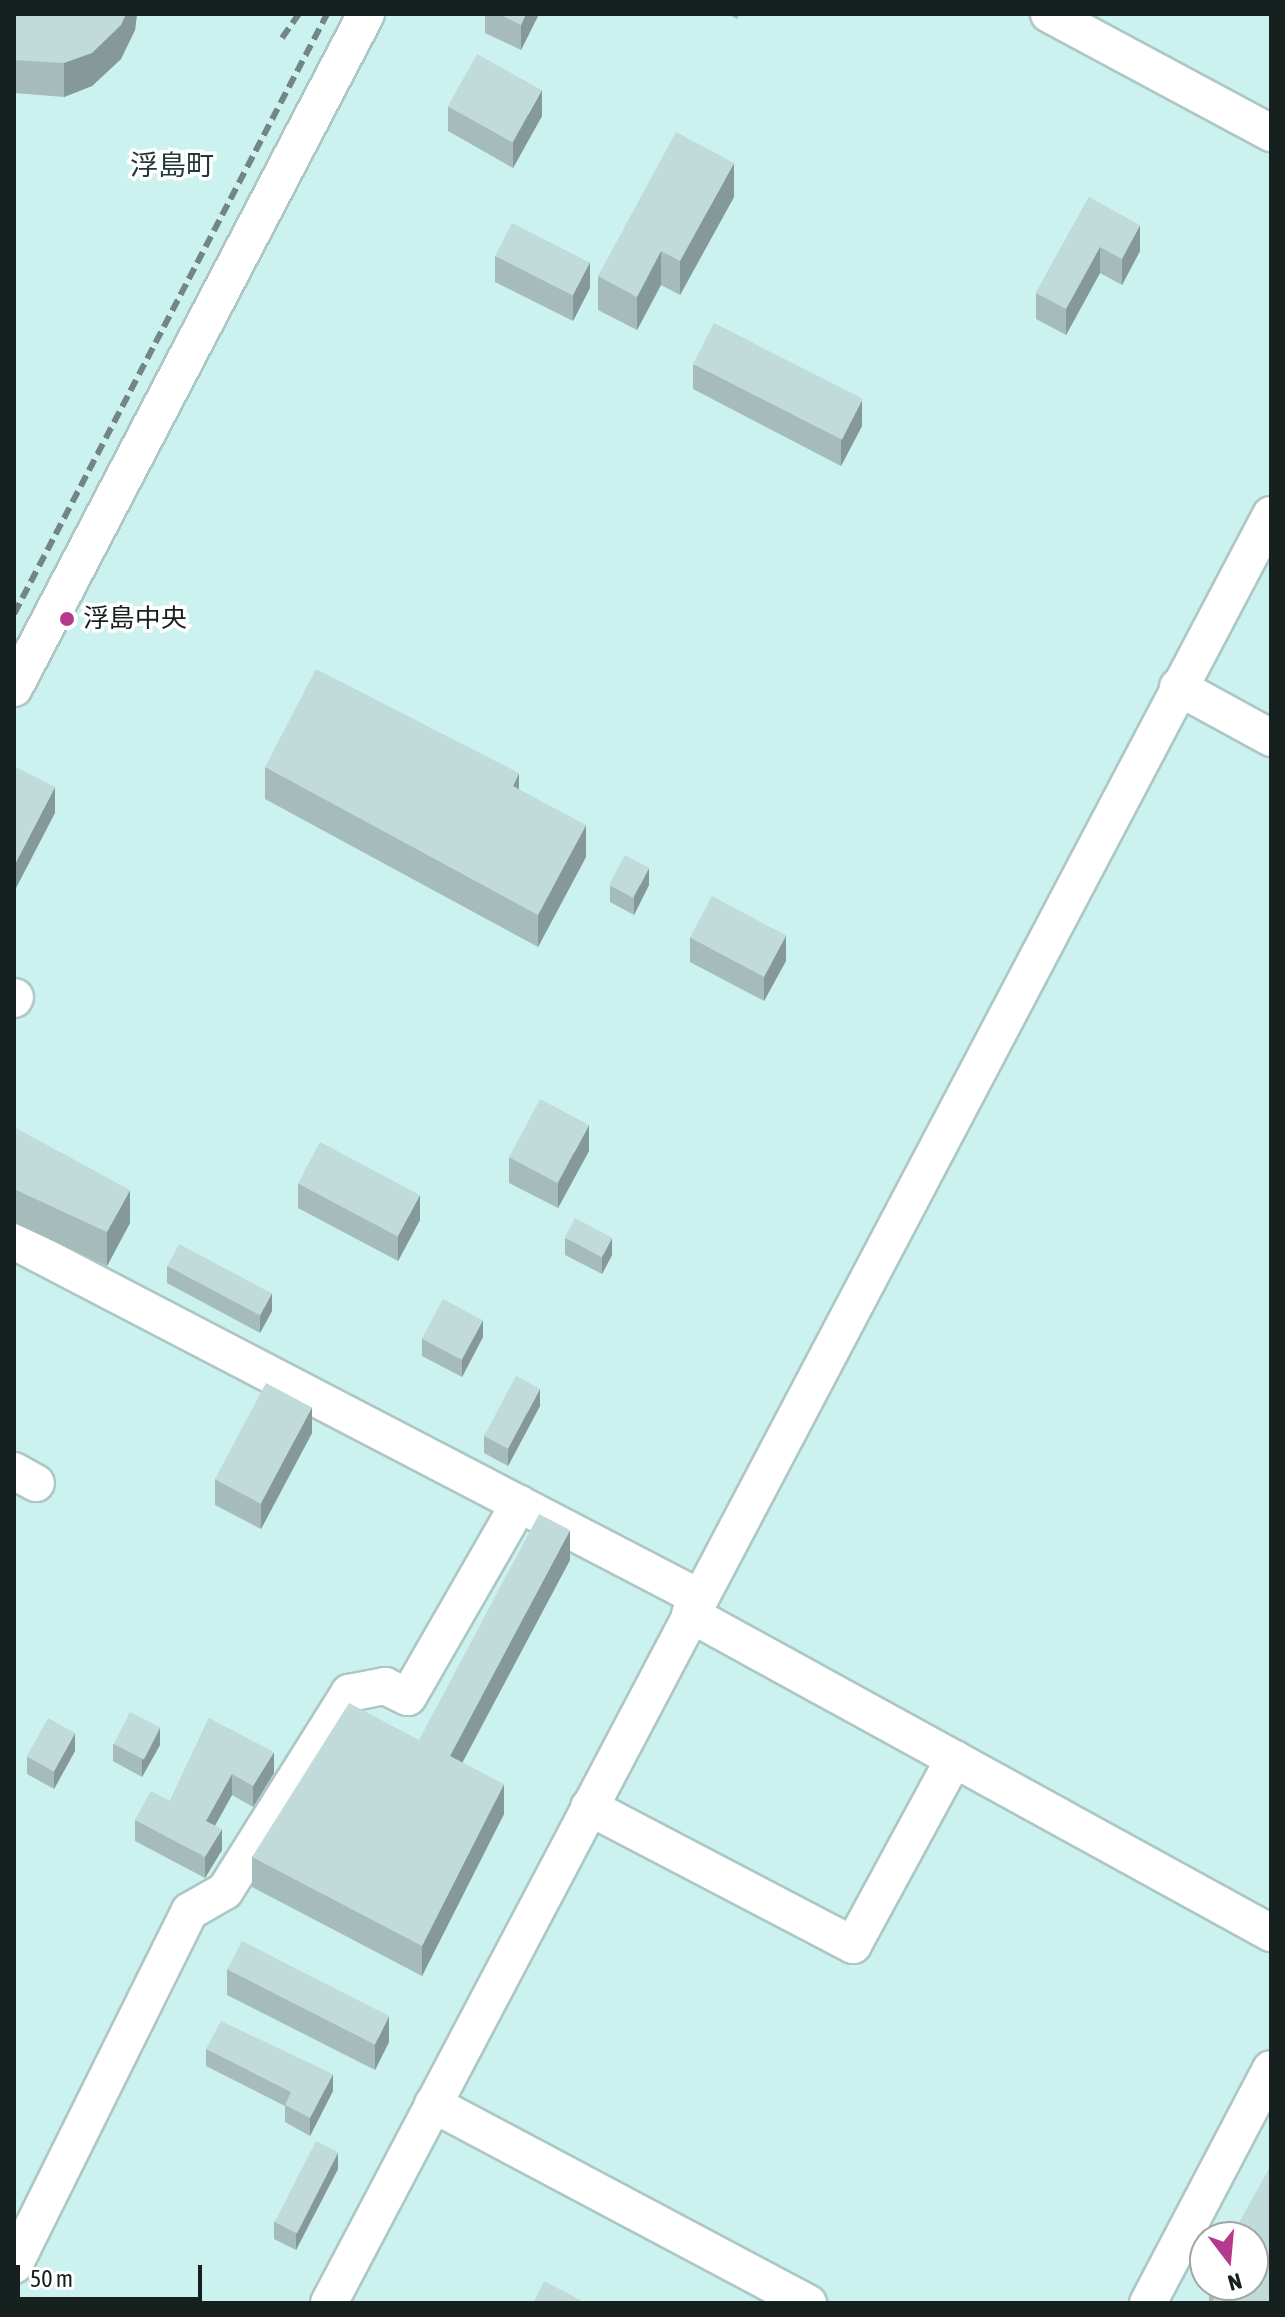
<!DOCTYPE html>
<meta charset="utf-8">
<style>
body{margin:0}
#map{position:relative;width:1285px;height:2317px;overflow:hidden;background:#e0fcfb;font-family:"Asap Condensed","Noto Sans JP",sans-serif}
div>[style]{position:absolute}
.built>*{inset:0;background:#ccf2f0}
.roads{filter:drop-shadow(2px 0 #acc7c5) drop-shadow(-2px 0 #acc7c5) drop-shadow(0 2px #acc7c5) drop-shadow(0 -2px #acc7c5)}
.minor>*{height:36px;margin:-18px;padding:0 18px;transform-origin:18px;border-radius:18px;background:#fff}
.rail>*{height:6px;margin-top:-3px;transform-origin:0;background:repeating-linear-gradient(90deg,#738685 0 12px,transparent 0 18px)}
.wall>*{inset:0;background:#a5bcbb}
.shaded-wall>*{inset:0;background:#869999}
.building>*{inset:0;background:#c0dbda;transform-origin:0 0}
.dots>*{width:22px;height:22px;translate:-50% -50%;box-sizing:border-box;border:4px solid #fff;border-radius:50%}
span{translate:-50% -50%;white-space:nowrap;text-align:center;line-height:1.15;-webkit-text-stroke:7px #fff;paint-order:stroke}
.poi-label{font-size:26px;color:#16201f}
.left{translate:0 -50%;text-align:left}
.neighbourhood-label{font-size:28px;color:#223938}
.frame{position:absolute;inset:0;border:16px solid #16201f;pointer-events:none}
.north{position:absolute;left:1189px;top:2221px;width:80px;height:80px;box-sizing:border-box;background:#fff;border:2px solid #a2a6a5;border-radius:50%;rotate:164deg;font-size:22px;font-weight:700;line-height:32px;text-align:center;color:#16201f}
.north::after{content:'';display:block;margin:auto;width:28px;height:36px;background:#b43a8d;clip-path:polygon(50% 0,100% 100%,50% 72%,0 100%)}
.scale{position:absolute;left:16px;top:2265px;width:186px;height:36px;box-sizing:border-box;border:4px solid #16201f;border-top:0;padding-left:10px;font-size:24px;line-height:28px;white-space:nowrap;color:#16201f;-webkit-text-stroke:6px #fff;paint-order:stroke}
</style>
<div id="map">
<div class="built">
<div style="clip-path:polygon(evenodd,14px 14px,1271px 14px,1271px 2303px,14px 2303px,14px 14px,1205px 2237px,1253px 2237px,1253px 2285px,1205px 2285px,1205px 2237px)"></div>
</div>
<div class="roads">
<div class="minor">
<div style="left:1049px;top:14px;width:252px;rotate:28.2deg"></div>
<div style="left:1178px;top:687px;width:106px;rotate:28.7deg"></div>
<div style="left:14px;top:688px;width:760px;rotate:-62.42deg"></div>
<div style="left:14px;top:999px;width:2px;rotate:-63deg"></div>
<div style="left:14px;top:1241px;width:771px;rotate:27.5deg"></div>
<div style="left:14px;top:1471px;width:25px;rotate:29deg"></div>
<div style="left:690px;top:1614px;width:663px;rotate:28.77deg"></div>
<div style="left:589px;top:1807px;width:298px;rotate:27.6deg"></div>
<div style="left:853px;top:1945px;width:212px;rotate:-61.5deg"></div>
<div style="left:433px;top:2104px;width:425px;rotate:28deg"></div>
<div style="left:14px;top:2265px;width:395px;rotate:-63.6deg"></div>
<div style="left:190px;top:1911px;width:40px;rotate:-29.7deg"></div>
<div style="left:225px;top:1891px;width:234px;rotate:-57.9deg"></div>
<div style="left:349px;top:1693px;width:37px;rotate:-11deg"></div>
<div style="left:385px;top:1686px;width:25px;rotate:26deg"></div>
<div style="left:408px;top:1697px;width:223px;rotate:-60.1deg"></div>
<div style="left:329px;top:2303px;width:2021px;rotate:-62.22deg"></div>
<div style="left:1148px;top:2303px;width:264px;rotate:-62.3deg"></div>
</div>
</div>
<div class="rail">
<div style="left:282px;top:38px;width:29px;rotate:-55deg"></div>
<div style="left:14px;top:614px;width:677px;rotate:-62.45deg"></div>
</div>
<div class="wall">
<div style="clip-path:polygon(14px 14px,137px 14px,135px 30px,121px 59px,92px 86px,64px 97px,14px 93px)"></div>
<div style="clip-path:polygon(485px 14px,539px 14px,521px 50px,485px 33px)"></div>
<div style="clip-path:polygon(728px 14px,740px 14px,737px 19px)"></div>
<div style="clip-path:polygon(448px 106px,542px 116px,513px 168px,448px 131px)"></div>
<div style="clip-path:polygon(734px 197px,680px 295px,661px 285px,637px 330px,598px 310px,598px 276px)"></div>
<div style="clip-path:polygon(1089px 197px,1140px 251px,1122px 285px,1100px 273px,1066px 335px,1036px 319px,1036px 293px)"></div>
<div style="clip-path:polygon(495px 256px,590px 288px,573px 321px,495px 282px)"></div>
<div style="clip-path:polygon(693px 364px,862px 426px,841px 466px,693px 389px)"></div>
<div style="clip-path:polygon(265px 767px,519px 790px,586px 857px,538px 947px,265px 799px)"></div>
<div style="clip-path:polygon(610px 885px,649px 885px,634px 915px,610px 902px)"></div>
<div style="clip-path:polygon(690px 937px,786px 961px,764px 1001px,690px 962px)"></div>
<div style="clip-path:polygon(14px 1127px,130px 1223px,107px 1266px,14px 1223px)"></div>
<div style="clip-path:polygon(589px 1151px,558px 1208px,509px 1183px,509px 1157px)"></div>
<div style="clip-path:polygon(298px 1183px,420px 1220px,398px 1261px,298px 1208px)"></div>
<div style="clip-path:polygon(565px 1238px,612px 1255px,602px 1274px,565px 1255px)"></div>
<div style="clip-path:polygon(167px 1266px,272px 1311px,260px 1333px,167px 1283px)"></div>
<div style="clip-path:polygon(483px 1337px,462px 1377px,422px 1356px,422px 1339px)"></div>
<div style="clip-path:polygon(540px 1406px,508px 1466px,484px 1453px,484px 1436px)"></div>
<div style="clip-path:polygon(312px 1433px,261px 1529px,215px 1505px,215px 1479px)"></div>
<div style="clip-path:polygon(570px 1560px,462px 1762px,504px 1814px,422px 1976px,252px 1887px,252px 1857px,419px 1740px)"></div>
<div style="clip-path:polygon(209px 1718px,274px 1773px,253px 1807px,232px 1795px,215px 1825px,222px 1850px,205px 1878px,135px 1841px,135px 1820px,170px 1801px)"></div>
<div style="clip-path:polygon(113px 1744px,160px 1745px,142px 1777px,113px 1761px)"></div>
<div style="clip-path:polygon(75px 1751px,54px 1789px,27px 1774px,27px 1757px)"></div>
<div style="clip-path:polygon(227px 1969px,389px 2042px,375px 2070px,227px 1995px)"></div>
<div style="clip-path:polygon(206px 2049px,333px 2091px,310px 2136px,285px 2122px,285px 2106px,206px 2066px)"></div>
<div style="clip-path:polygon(338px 2169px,296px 2250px,274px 2239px,274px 2222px)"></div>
<div style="clip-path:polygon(1209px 2285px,1253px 2285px,1271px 2303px,1209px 2303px)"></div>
</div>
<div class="shaded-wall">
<div style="clip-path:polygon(126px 14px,137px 14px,135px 30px,121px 59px,92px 86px,64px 97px,64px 63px)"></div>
<div style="clip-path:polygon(526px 14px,539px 14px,521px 50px,521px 25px)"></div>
<div style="clip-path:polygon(542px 90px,542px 116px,513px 168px,513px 142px)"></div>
<div style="clip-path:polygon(734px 163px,734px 197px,680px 295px,680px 261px)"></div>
<div style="clip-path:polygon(1140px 225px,1140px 251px,1122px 285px,1122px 259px)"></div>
<div style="clip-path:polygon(1100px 247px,1100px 273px,1066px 335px,1066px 309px)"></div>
<div style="clip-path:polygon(661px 251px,661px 285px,637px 330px,637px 297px)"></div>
<div style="clip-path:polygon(590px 262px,590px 288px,573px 321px,573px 295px)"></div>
<div style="clip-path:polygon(862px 400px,862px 426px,841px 466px,841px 440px)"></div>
<div style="clip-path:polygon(519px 773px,519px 806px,513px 786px)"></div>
<div style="clip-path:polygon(55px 787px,55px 813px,14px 892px,14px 866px)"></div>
<div style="clip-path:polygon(586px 825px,586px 857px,538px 947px,538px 915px)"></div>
<div style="clip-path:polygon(649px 868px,649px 885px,634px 915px,634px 897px)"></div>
<div style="clip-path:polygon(786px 935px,786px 961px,764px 1001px,764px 975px)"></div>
<div style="clip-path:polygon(589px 1125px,589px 1151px,558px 1208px,558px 1183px)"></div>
<div style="clip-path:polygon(130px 1190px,130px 1223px,107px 1266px,107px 1232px)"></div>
<div style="clip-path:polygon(420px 1195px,420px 1220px,398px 1261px,398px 1236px)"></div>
<div style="clip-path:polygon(612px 1238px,612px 1255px,602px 1274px,602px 1257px)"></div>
<div style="clip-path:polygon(272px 1293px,272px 1311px,260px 1333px,260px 1316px)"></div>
<div style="clip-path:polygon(483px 1320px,483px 1337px,462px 1377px,462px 1360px)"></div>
<div style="clip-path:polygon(540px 1389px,540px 1406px,508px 1466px,508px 1449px)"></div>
<div style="clip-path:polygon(312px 1407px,312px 1433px,261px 1529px,261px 1503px)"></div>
<div style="clip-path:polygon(570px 1530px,570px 1560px,450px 1786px,450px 1756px)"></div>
<div style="clip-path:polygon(160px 1727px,160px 1745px,142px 1777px,142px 1760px)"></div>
<div style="clip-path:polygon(75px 1733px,75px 1751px,54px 1789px,54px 1772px)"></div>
<div style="clip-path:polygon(274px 1752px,274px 1773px,253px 1807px,253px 1786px)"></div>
<div style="clip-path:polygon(232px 1774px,232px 1795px,206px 1842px,206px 1821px)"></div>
<div style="clip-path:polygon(504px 1784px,504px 1814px,422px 1976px,422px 1946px)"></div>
<div style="clip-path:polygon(222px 1829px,222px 1850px,205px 1878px,205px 1857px)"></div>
<div style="clip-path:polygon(389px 2016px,389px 2042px,375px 2070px,375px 2045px)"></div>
<div style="clip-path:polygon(333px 2074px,333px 2091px,310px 2136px,310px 2118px)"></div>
<div style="clip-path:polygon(338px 2152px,338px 2169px,296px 2250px,296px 2233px)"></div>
</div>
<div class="building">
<div style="clip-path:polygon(14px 14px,126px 14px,121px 25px,92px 53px,64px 63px,14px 60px)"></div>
<div style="clip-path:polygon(499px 14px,526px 14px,521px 25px)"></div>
<div style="left:477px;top:54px;width:74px;height:60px;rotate:29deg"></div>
<div style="clip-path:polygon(676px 132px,734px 163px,680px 261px,661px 251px,637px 297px,598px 276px)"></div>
<div style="clip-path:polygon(1089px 197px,1140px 225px,1122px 259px,1100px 247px,1066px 309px,1036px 293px)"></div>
<div style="left:512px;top:223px;width:87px;height:37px;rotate:27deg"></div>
<div style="left:714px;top:323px;width:167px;height:46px;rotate:27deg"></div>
<div style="clip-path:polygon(316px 669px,519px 773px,513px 786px,586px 825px,538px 915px,265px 767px)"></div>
<div style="clip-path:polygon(14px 766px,55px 787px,14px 866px)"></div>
<div style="left:625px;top:855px;width:27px;height:34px;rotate:28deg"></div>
<div style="left:712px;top:896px;width:84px;height:47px;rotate:28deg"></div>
<div style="left:540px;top:1099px;width:55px;height:66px;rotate:28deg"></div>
<div style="clip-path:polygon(14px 1127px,130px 1190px,107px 1232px,14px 1189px)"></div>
<div style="left:320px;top:1142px;width:113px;height:47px;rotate:28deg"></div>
<div style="left:575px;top:1218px;width:42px;height:22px;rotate:28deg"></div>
<div style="left:179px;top:1244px;width:105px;height:25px;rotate:28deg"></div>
<div style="left:443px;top:1299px;width:45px;height:45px;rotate:28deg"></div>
<div style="left:516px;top:1376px;width:27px;height:68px;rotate:28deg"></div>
<div style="left:266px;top:1383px;width:52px;height:109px;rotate:28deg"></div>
<div style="clip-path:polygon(539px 1514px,570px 1530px,450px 1756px,504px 1784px,422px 1946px,252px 1857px,349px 1703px,419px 1740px)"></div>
<div style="left:130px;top:1712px;width:34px;height:36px;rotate:27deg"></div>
<div style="left:48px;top:1718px;width:31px;height:44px;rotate:29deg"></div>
<div style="clip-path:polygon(209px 1718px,274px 1752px,253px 1786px,232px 1774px,206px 1821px,222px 1829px,205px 1857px,135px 1820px,151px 1791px,170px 1801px)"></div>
<div style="left:242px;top:1941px;width:165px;height:32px;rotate:27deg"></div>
<div style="clip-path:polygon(221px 2021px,333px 2074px,310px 2118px,285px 2105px,291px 2092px,206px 2049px)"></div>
<div style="left:316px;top:2141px;width:25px;height:91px;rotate:27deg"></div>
<div style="clip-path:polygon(1271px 2165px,1271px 2303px,1211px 2303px,1222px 2285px,1253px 2285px,1253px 2237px,1231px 2237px)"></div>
<div style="clip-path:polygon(544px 2281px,586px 2303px,533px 2303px)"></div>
</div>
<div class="dots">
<div style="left:67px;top:619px;background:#b43a8d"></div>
</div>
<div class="poi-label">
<span class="left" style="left:83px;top:619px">浮島中央</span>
</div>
<div class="neighbourhood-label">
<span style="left:172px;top:165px">浮島町</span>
</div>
<div class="frame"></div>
<div class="north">N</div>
<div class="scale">50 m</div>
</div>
